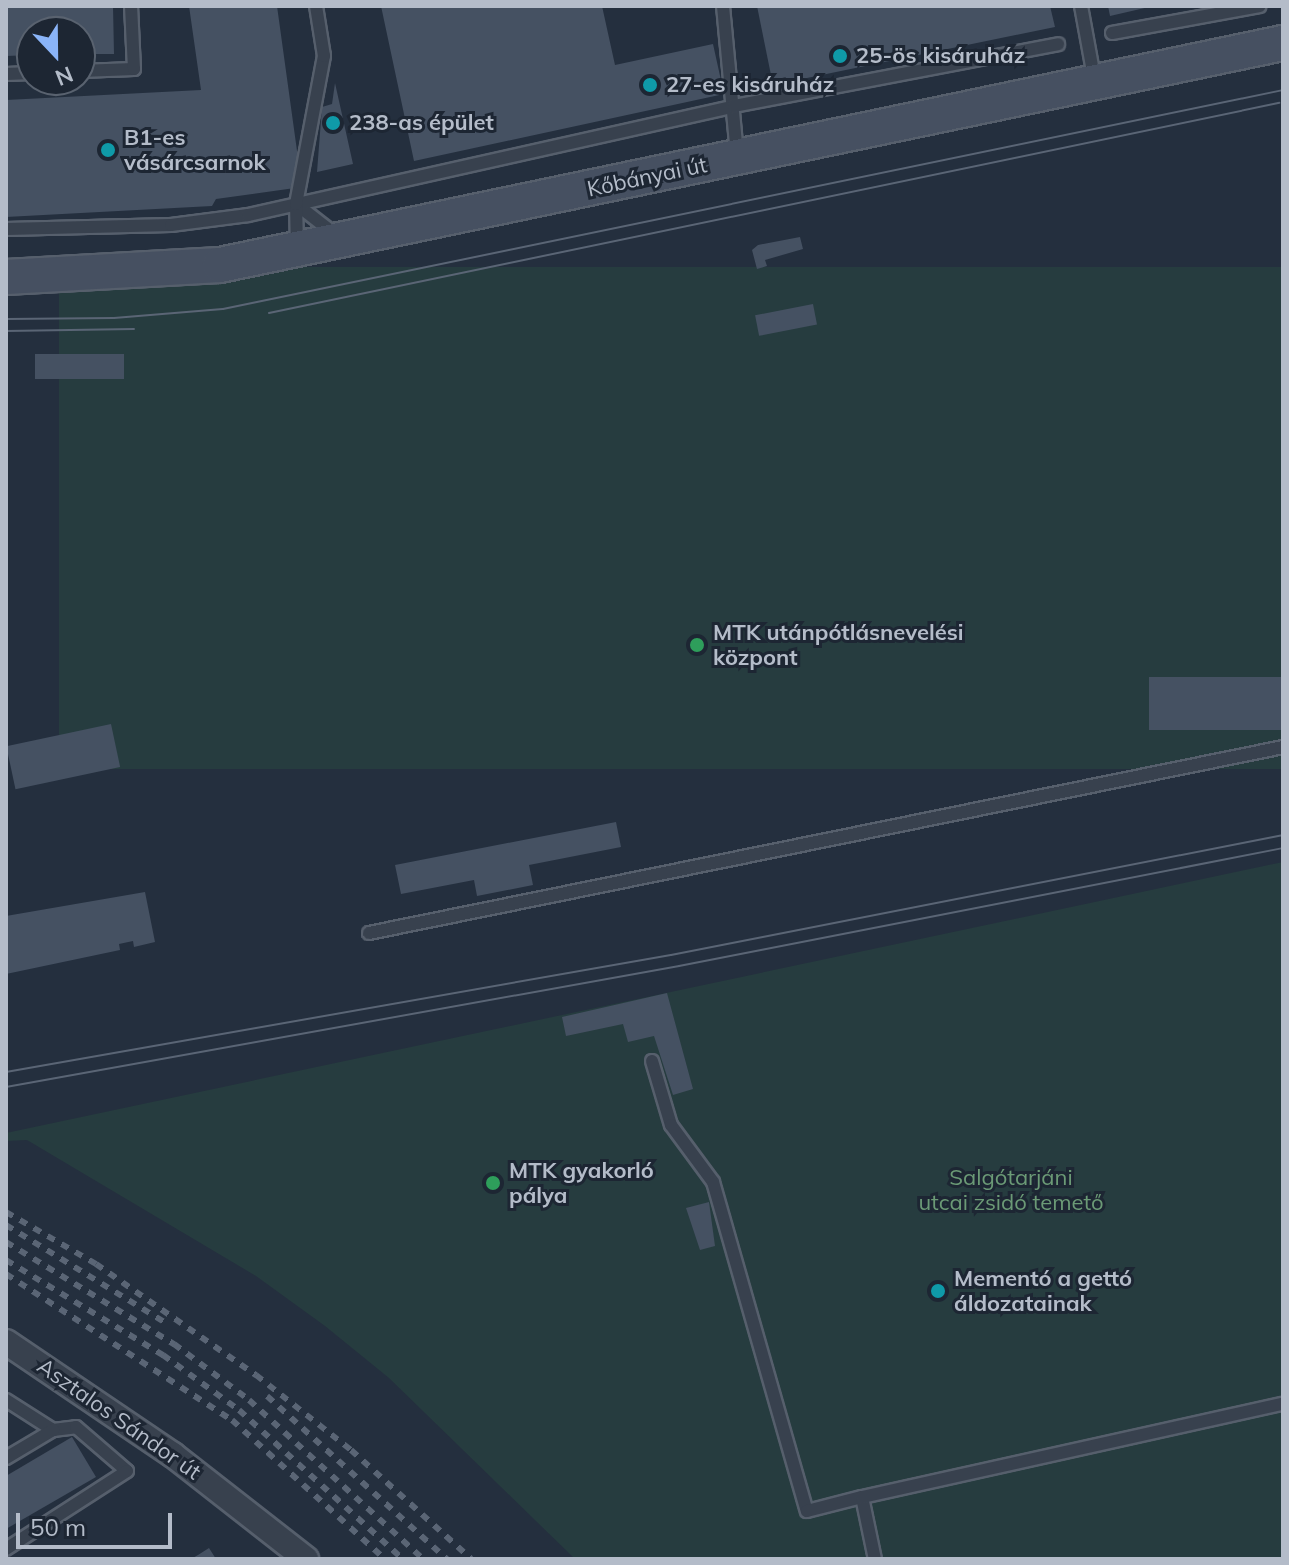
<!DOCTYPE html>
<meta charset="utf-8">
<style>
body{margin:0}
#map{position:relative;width:1289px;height:1565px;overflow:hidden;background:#242f3e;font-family:Mulish,sans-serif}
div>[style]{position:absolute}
.green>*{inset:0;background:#263c3f;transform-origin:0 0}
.building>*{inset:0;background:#455162;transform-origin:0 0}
.roads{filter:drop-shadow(2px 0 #565f6c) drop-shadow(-2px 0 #565f6c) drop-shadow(0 2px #565f6c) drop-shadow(0 -2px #565f6c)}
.lane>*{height:12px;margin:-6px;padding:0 6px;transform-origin:6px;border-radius:6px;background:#38414e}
.street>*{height:24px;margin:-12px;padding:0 12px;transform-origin:12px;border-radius:12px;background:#38414e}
.secondary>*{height:34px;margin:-17px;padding:0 17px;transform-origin:17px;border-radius:17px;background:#465061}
.tram>*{height:2px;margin:-1px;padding:0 1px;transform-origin:1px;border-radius:1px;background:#5a6575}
.rail>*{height:6px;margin-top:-3px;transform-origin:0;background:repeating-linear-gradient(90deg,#5a6575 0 8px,transparent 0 16px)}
.dots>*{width:22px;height:22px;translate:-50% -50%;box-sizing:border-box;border:4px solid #1d2633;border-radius:50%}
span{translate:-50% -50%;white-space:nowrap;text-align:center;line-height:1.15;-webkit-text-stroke:6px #1d2633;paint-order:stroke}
.poi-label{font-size:22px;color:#b4bcc9;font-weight:700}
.left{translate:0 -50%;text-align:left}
.street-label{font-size:22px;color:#b4bcc9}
.park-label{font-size:22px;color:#6b9a76}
.frame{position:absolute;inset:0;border:8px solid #b4bcc9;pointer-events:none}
.north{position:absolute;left:16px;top:16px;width:80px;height:80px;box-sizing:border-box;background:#1d2633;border:2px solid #59626f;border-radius:50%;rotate:158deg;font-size:22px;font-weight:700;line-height:32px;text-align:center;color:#b4bcc9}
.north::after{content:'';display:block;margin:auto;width:28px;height:36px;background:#8ab4f8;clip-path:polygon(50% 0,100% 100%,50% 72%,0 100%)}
.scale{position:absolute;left:16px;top:1513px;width:156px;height:36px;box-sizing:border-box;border:4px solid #b4bcc9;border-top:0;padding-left:10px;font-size:24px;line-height:28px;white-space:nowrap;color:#b4bcc9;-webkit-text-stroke:6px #1d2633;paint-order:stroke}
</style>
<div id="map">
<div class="green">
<div style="left:1283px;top:267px;width:502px;height:1224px;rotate:90deg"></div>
<div style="clip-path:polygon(1283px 862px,1283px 1559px,575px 1559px,389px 1378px,325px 1326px,256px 1276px,27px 1140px,6px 1141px,6px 1133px)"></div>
</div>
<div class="building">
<div style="clip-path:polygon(6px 6px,113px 6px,114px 54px,80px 54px,80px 32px,32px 32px,32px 55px,6px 56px)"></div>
<div style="clip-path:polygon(189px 6px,277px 6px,302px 187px,216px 199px,212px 206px,6px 217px,6px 100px,201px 90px)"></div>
<div style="clip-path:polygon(381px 6px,602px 6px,615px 65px,713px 44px,724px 94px,414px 161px)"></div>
<div style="clip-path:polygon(757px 6px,1050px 6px,1055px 27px,773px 85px)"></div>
<div style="clip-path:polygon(1108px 6px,1148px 6px,1149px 7px,1110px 16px)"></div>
<div style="clip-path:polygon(335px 83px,353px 164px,317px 172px,322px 107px,332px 104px)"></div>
<div style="clip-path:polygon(800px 237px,803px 249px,765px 260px,767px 266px,757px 269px,752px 250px,758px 245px)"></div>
<div style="left:813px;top:304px;width:21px;height:59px;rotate:79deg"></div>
<div style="left:35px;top:354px;width:89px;height:25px"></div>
<div style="left:1283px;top:677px;width:53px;height:134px;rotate:90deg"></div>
<div style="left:111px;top:724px;width:44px;height:107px;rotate:78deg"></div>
<div style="clip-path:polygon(616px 822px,621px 847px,529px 865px,533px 885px,477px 896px,474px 880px,401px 894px,395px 865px)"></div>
<div style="clip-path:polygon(145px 892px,155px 942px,134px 947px,133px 941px,119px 944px,120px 950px,6px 974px,6px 916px)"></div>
<div style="clip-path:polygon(667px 993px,693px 1089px,673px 1095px,654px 1036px,628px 1042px,623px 1024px,566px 1036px,562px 1017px)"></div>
<div style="clip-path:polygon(709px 1202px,715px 1246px,700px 1250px,686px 1208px)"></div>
<div style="clip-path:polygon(72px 1437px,96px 1477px,6px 1529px,6px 1476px)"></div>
<div style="clip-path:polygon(209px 1548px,216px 1559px,191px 1559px,198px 1555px)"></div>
</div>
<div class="roads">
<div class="lane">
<div style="left:723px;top:6px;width:149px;rotate:84.6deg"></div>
<div style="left:1081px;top:6px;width:77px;rotate:79.6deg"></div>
<div style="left:1112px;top:33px;width:150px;rotate:-10.3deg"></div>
<div style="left:80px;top:71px;width:54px;rotate:-2.1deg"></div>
<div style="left:134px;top:69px;width:63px;rotate:-92.7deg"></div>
<div style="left:6px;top:74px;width:26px;rotate:-2deg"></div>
<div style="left:296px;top:204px;width:51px;rotate:37.8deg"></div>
<div style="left:6px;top:229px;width:165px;rotate:-1.4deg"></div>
<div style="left:171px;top:225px;width:78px;rotate:-7.4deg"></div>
<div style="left:248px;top:215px;width:498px;rotate:-12.6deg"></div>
<div style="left:734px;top:106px;width:330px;rotate:-10.8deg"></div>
<div style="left:297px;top:247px;width:43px;rotate:-91.3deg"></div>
<div style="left:296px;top:204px;width:151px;rotate:-79.3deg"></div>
<div style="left:324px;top:56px;width:51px;rotate:-99.1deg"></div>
<div style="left:369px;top:933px;width:933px;rotate:-11.5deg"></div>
<div style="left:652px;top:1061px;width:67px;rotate:73.5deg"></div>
<div style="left:671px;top:1125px;width:71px;rotate:53.6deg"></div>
<div style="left:713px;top:1182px;width:342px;rotate:74.1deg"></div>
<div style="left:807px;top:1511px;width:57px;rotate:-14.3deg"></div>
<div style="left:862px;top:1497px;width:63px;rotate:78.2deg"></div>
<div style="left:6px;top:1400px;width:56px;rotate:32.6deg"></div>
<div style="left:53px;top:1430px;width:23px;rotate:-7deg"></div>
<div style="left:76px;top:1427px;width:67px;rotate:40.8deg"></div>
<div style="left:127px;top:1471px;width:144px;rotate:147.2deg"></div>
<div style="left:6px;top:1458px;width:55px;rotate:-30.8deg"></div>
<div style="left:862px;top:1497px;width:431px;rotate:-12.5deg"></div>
</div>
<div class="street">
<div style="left:6px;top:1342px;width:202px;rotate:34.1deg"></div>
<div style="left:173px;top:1455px;width:169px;rotate:38deg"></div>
</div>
<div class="secondary">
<div style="left:6px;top:277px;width:214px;rotate:-3.2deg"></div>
<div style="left:220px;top:265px;width:1086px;rotate:-11.8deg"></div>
</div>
</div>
<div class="tram">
<div style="left:269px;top:313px;width:1032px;rotate:-11.75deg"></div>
<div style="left:6px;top:319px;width:108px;rotate:-0.5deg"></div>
<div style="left:114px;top:318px;width:109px;rotate:-4.7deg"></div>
<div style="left:223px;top:309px;width:1082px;rotate:-11.67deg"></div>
<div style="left:6px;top:331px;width:128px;rotate:-0.9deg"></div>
<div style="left:6px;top:1072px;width:675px;rotate:-9.98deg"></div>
<div style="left:671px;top:955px;width:624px;rotate:-11.09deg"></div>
<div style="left:6px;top:1087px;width:684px;rotate:-10.19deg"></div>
<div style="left:679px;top:966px;width:615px;rotate:-11.05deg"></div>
</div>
<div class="rail">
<div style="left:6px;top:1212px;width:104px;rotate:30deg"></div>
<div style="left:96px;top:1264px;width:195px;rotate:34.8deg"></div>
<div style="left:256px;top:1375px;width:121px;rotate:38.3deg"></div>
<div style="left:351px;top:1450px;width:162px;rotate:42.2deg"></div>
<div style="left:6px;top:1225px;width:188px;rotate:31.5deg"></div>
<div style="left:6px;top:1242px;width:197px;rotate:31.3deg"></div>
<div style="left:174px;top:1344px;width:94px;rotate:36.7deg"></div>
<div style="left:249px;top:1400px;width:236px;rotate:42.4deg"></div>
<div style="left:6px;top:1260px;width:184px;rotate:31.2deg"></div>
<div style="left:163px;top:1355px;width:94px;rotate:35.9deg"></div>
<div style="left:239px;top:1410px;width:222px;rotate:42.3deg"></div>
<div style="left:6px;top:1274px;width:269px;rotate:32.9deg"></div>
<div style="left:232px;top:1420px;width:207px;rotate:42.3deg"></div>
<div style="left:267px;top:1396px;width:243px;rotate:42.2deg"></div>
</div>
<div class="dots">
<div style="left:840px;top:56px;background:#0f9aa8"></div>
<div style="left:650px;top:85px;background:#0f9aa8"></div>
<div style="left:333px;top:123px;background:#0f9aa8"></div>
<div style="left:108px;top:150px;background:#0f9aa8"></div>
<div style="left:697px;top:645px;background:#2e9e5b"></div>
<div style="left:493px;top:1183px;background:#2e9e5b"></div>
<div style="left:938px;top:1291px;background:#0f9aa8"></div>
</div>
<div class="poi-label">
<span class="left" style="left:856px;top:56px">25-ös kisáruház</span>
<span class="left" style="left:666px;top:85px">27-es kisáruház</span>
<span class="left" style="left:349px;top:123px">238-as épület</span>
<span class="left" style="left:124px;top:150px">B1-es<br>vásárcsarnok</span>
<span class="left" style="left:713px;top:645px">MTK utánpótlásnevelési<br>központ</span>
<span class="left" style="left:509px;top:1183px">MTK gyakorló<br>pálya</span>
<span class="left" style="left:954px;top:1291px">Mementó a gettó<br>áldozatainak</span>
</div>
<div class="street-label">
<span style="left:647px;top:177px;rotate:-12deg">Kőbányai út</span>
<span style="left:119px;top:1419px;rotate:35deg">Asztalos Sándor út</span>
</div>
<div class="park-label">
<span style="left:1011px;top:1190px">Salgótarjáni<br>utcai zsidó temető</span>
</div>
<div class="frame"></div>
<div class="north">N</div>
<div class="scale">50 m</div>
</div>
